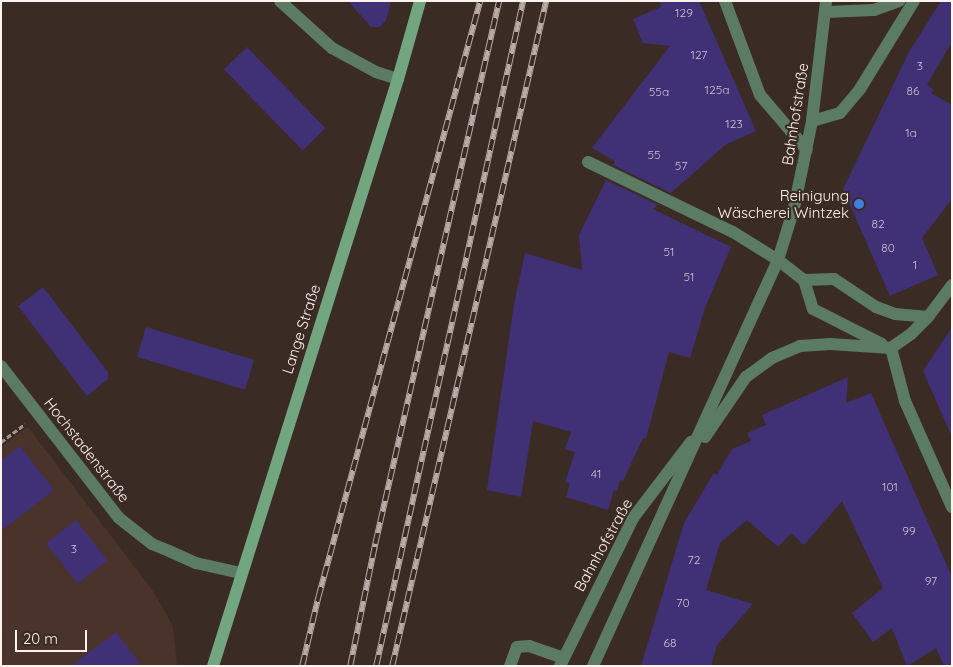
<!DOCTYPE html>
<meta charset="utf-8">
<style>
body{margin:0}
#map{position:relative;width:953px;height:667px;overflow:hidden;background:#3b2b25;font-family:Quicksand,sans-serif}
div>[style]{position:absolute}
.built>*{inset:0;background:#4a332a}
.building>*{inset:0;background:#403076;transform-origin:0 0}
.path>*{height:3px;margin-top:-1.5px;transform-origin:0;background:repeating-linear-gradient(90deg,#a1938e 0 5px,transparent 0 7.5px)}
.service>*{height:12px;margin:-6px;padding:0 6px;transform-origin:6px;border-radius:6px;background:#5b7b64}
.minor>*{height:12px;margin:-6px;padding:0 6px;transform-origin:6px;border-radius:6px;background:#5b7b64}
.tertiary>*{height:12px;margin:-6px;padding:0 6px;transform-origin:6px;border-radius:6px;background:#5b7b64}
.secondary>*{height:12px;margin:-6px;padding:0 6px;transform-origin:6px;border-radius:6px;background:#72a681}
.rail>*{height:5.5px;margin-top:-2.75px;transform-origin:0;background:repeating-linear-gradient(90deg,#3b2b25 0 11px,#b9aba7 0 22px);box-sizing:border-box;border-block:1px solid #b9aba7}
.dots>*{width:14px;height:14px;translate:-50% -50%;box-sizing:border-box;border:2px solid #3b2b25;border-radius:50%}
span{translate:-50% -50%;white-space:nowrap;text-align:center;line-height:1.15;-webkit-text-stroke:4.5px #3b2b25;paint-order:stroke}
.number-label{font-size:12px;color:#cec2d0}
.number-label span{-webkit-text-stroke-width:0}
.street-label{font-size:15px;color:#fef2ee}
.poi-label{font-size:15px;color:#fef2ee}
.right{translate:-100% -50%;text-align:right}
.frame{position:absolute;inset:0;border:2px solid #fef2ee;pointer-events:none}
.scale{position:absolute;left:15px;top:630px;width:72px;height:22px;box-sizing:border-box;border:2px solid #fef2ee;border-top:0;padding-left:6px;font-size:15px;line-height:18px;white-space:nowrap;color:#fef2ee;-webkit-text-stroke:4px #3b2b25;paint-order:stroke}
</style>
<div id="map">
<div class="built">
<div style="clip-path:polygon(28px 427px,153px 591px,173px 626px,177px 666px,1px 666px,1px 447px)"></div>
</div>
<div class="building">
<div style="clip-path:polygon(348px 1px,391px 1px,386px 21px,379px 27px,371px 27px)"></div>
<div style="clip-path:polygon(659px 1px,699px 1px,756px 131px,725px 145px,671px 193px,613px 165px,615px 161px,592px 148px,670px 46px,643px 43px,633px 19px,661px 7px)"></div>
<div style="clip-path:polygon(941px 1px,952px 1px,952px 42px,927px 85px,934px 90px,931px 93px,952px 105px,952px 199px,922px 238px,938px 275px,890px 296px,843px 189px,909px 52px)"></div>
<div style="left:247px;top:47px;width:113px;height:32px;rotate:46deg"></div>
<div style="clip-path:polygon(606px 180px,658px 205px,653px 209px,731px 247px,705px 308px,690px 358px,669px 352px,646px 439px,643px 438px,623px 481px,620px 480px,617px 491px,614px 490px,608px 510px,566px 497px,570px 483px,565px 482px,575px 452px,565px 449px,571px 432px,533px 421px,521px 497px,487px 490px,514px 304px,525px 253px,582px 270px,579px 235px)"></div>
<div style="clip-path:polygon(43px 287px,108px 372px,108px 379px,87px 396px,18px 306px)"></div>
<div style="left:146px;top:327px;width:113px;height:31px;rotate:17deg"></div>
<div style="clip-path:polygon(952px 327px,952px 437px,923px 371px)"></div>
<div style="clip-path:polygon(848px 377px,846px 403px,871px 393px,952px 577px,952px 666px,944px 666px,936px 648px,907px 666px,892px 628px,873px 642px,852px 613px,883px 588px,842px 501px,804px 545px,791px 533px,778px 547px,747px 520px,720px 543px,706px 590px,753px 604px,717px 645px,711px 666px,641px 666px,684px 523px,714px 473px,717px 475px,732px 449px,751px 441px,747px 433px,766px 425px,762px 415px)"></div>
<div style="clip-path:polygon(20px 446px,54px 490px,1px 531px,1px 460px)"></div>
<div style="left:76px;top:520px;width:51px;height:38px;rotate:52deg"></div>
<div style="clip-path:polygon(116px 632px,142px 666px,71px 666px)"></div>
</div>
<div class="path">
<div style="left:1px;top:442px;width:30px;rotate:-37deg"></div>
</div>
<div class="service">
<div style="left:588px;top:162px;width:161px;rotate:25.8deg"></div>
<div style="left:733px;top:232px;width:53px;rotate:31.9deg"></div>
<div style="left:510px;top:666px;width:20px;rotate:-70deg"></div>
<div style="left:517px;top:647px;width:12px;rotate:-5deg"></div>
<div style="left:529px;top:646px;width:36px;rotate:19deg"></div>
</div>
<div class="minor">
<div style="left:280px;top:1px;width:70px;rotate:42.1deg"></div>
<div style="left:332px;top:48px;width:50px;rotate:28.6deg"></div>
<div style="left:376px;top:72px;width:23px;rotate:18deg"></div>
<div style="left:725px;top:1px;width:100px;rotate:69.6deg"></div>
<div style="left:760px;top:95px;width:72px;rotate:49.5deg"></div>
<div style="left:826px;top:12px;width:48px;rotate:-2.4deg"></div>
<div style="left:874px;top:10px;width:27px;rotate:-20deg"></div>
<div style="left:812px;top:121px;width:29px;rotate:-16deg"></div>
<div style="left:840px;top:113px;width:31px;rotate:-50deg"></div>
<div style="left:860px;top:89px;width:103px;rotate:-58.5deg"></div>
<div style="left:891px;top:348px;width:55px;rotate:75.2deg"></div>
<div style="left:905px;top:401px;width:116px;rotate:66.1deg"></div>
<div style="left:1px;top:366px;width:192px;rotate:52.2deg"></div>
<div style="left:119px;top:518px;width:42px;rotate:38.2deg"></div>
<div style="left:152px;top:544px;width:18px;rotate:22deg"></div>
<div style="left:169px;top:551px;width:30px;rotate:24deg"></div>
<div style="left:196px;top:563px;width:45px;rotate:12.8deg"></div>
</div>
<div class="tertiary">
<div style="left:778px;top:260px;width:33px;rotate:38deg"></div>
<div style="left:804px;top:280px;width:30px;rotate:73deg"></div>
<div style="left:813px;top:309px;width:77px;rotate:26.9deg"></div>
<div style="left:804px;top:280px;width:30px;rotate:-2deg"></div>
<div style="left:834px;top:279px;width:50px;rotate:33.7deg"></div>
<div style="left:876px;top:307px;width:20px;rotate:20deg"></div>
<div style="left:895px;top:314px;width:33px;rotate:5deg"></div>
<div style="left:705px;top:437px;width:73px;rotate:-55.7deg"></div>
<div style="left:746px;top:377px;width:32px;rotate:-36deg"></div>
<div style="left:772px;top:358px;width:30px;rotate:-23deg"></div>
<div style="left:800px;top:346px;width:30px;rotate:-4deg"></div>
<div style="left:830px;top:344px;width:61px;rotate:3.8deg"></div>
<div style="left:891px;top:348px;width:24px;rotate:-35deg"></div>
<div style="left:911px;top:334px;width:24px;rotate:-45deg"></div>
<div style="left:928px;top:317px;width:40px;rotate:-53deg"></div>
<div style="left:560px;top:666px;width:165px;rotate:-63.7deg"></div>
<div style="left:633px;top:518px;width:96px;rotate:-52.7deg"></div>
<div style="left:593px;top:666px;width:446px;rotate:-65.5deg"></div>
<div style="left:778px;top:260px;width:54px;rotate:-72.9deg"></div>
<div style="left:794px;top:208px;width:89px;rotate:-78.3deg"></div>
<div style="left:812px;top:121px;width:121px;rotate:-83.3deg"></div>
</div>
<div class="secondary">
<div style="left:213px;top:666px;width:615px;rotate:-72.51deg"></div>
<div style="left:398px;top:79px;width:81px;rotate:-74.2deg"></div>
</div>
<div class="rail">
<div style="left:302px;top:666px;width:70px;rotate:-76.8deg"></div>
<div style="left:318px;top:598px;width:619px;rotate:-74.82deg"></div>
<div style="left:350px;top:666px;width:125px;rotate:-78.4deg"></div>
<div style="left:375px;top:544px;width:557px;rotate:-77.14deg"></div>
<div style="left:376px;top:666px;width:681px;rotate:-77.54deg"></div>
<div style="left:392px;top:666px;width:683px;rotate:-76.96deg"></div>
</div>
<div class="dots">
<div style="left:859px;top:204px;background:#3f7fe0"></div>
</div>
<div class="number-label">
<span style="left:684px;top:13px">129</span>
<span style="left:699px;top:55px">127</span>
<span style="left:920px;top:66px">3</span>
<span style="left:717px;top:90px">125a</span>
<span style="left:913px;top:91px">86</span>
<span style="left:659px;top:92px">55a</span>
<span style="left:734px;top:124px">123</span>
<span style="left:911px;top:133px">1a</span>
<span style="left:654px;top:155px">55</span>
<span style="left:681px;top:166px">57</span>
<span style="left:878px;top:224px">82</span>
<span style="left:888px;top:248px">80</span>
<span style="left:669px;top:252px">51</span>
<span style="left:915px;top:265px">1</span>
<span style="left:689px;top:277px">51</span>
<span style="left:596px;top:474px">41</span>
<span style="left:890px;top:487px">101</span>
<span style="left:909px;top:531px">99</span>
<span style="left:74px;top:549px">3</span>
<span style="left:694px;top:560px">72</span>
<span style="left:931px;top:581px">97</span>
<span style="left:683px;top:603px">70</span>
<span style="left:670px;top:643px">68</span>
</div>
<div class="street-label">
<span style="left:795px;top:114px;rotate:-81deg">Bahnhofstraße</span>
<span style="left:301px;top:329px;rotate:-72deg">Lange Straße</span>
<span style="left:87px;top:450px;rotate:52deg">Hochstadenstraße</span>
<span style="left:603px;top:545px;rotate:-61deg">Bahnhofstraße</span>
</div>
<div class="poi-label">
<span class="right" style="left:849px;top:204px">Reinigung<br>Wäscherei Wintzek</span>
</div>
<div class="frame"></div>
<div class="scale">20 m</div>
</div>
